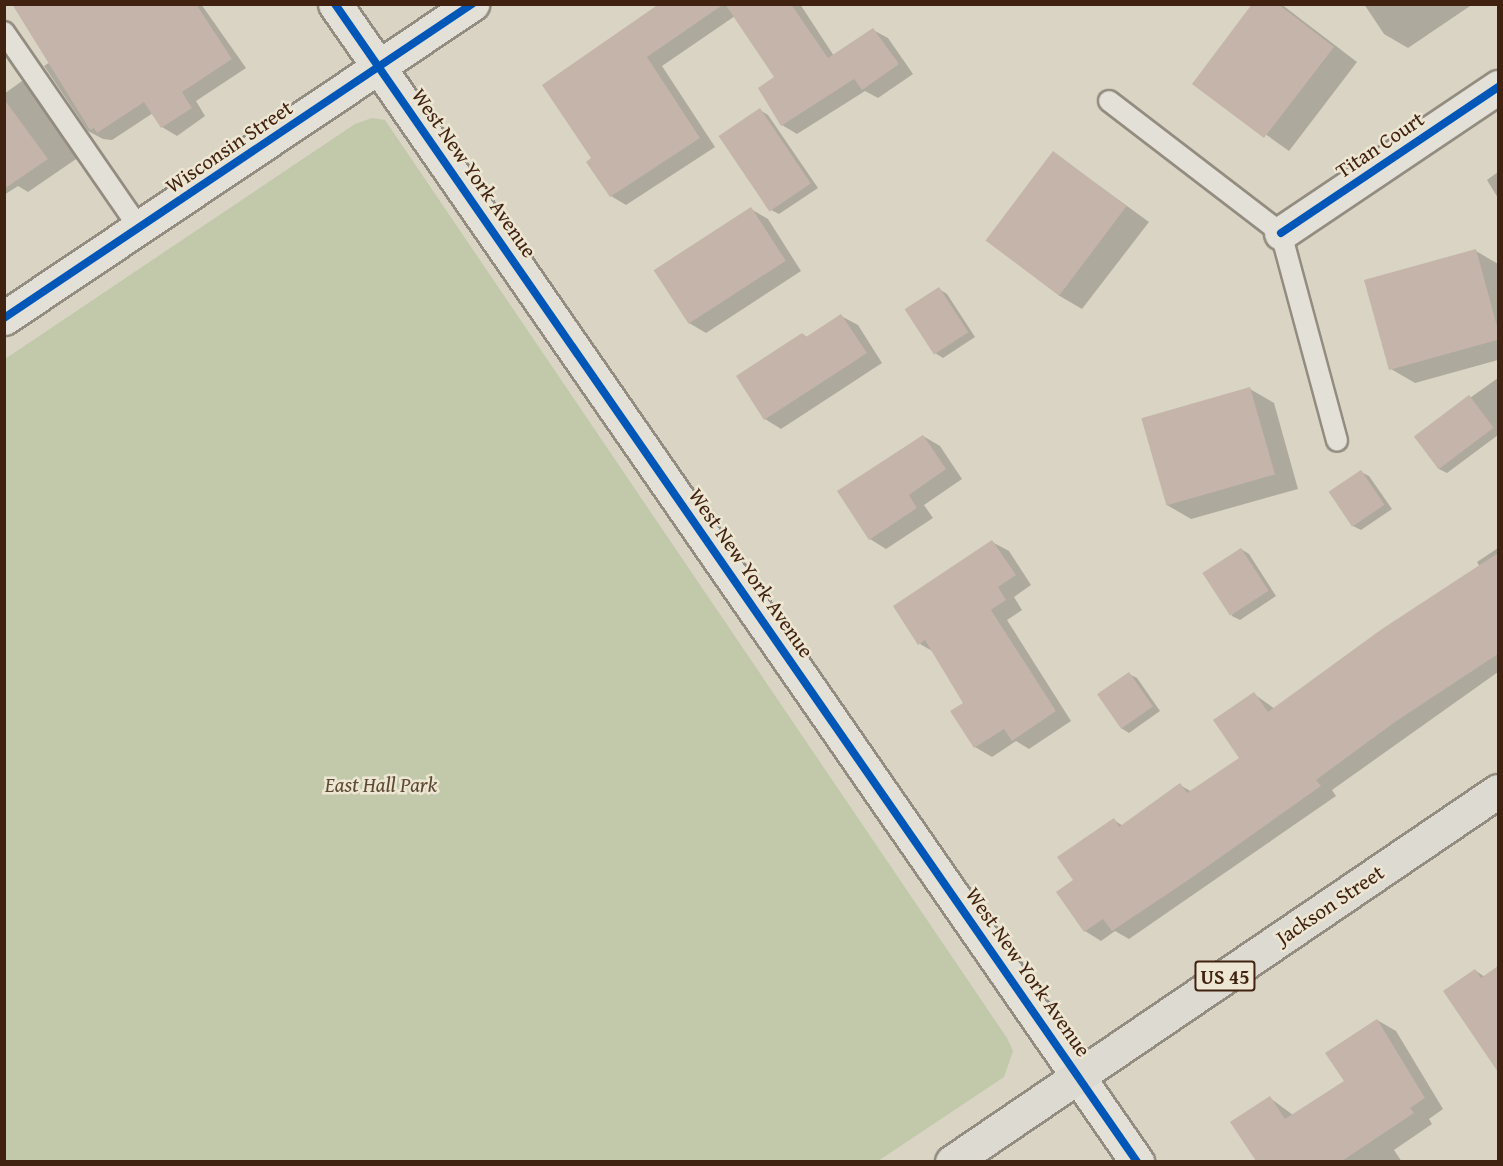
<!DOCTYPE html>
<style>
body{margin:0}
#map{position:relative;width:1503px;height:1166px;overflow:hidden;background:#d9d4c3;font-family:"Gentium Book Plus",serif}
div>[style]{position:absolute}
.green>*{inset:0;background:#c1c9aa}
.shadow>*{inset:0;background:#0003}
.building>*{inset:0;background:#c4b4aa;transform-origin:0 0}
.roads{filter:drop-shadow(2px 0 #938c80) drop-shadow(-2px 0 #938c80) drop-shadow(0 2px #938c80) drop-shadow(0 -2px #938c80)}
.lane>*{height:20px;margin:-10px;padding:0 10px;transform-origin:10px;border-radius:10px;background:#e2e0d7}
.street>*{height:33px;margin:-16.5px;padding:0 16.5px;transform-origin:16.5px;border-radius:16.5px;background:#e2e0d7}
.secondary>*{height:33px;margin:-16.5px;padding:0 16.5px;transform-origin:16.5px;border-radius:16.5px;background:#e2e0d7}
.primary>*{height:33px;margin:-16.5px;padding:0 16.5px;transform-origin:16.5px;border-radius:16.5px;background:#dddad1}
.cycleway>*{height:8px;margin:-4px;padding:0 4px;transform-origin:4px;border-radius:4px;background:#0057b8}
span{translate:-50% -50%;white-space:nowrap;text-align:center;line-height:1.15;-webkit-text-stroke:5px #ece6d3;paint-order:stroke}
.shield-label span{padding:2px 4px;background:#ece6d3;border:2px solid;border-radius:4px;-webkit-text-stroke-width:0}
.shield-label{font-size:20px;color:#412210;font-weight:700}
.street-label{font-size:21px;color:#412210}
.park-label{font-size:21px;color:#5c4a31;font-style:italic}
.frame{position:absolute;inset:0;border:6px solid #412210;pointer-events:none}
</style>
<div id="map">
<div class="green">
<div style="clip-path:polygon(372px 118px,385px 120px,1007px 1038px,1013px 1051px,1004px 1077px,878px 1161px,5px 1161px,5px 359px,355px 124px)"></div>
</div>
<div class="shadow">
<div style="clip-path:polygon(31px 4px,201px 4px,246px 68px,196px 101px,205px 116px,177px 136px,162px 127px,153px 113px,112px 140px,103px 139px,88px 131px,44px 66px,50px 62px)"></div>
<div style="clip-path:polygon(659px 4px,800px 4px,834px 56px,873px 30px,888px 38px,913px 74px,878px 98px,865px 91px,797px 134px,782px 125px,776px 78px,735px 16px,662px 66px,715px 147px,626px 205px,611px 196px,593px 159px)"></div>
<div style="clip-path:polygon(1254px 4px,1281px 4px,1357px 62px,1289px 151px,1194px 83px)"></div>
<div style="clip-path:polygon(1364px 4px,1473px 4px,1408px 48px,1384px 34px)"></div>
<div style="clip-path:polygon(22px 81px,37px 90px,82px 155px,28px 192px,18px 186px,4px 195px,4px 94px)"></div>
<div style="clip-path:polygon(760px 110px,768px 115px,818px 188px,779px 214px,771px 210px)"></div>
<div style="clip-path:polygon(1054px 153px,1149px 222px,1082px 309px,1058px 295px)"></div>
<div style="clip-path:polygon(1498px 172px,1498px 198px,1487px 180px)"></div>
<div style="clip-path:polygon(751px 209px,768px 219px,801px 271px,706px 333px,689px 323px,656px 271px)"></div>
<div style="clip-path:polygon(1476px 251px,1498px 264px,1498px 360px,1415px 383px,1391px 369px)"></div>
<div style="clip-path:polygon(939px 289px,947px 294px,975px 337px,943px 358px,935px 353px)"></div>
<div style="clip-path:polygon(841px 316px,858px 325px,882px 363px,781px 429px,765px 419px,803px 334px,808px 338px)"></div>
<div style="clip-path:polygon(1498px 378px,1498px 435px,1447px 473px,1439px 469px,1415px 437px)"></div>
<div style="clip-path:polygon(1250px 389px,1274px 403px,1298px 489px,1191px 519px,1167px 505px)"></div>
<div style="clip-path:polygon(923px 436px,940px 446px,962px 479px,924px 505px,933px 518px,886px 549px,870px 539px)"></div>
<div style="clip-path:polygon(1361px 472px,1369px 476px,1392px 509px,1361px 530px,1353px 526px)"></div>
<div style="clip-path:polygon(992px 542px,1009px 551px,1031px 585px,1014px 597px,1022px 610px,1007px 620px,1071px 721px,1029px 749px,1016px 741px,992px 757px,975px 747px,966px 703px,934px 652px,920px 644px)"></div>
<div style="clip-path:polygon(1498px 548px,1498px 672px,1332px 790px,1336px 796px,1129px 939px,1115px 931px,1101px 941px,1085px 931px,1075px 881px,1114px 820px,1123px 826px,1180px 785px,1192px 792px,1241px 759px,1254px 694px,1275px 709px,1480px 567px,1477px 562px)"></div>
<div style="clip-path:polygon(1241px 549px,1249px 554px,1276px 596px,1240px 620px,1232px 616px)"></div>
<div style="clip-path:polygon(1129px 674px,1137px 678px,1160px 711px,1129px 733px,1121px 728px)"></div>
<div style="clip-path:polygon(1498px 968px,1498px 1068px,1476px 971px,1485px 977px)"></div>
<div style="clip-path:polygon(1377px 1020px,1396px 1031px,1443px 1109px,1429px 1119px,1432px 1124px,1394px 1150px,1402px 1162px,1260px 1162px,1232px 1122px,1270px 1098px,1293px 1115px,1347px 1081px)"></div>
</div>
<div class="building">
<div style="clip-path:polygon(12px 4px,196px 4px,232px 59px,182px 92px,192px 108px,161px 128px,144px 102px,97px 133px,94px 128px,90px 130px)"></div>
<div style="clip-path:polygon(659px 4px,724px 4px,647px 57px,700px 138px,610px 197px,586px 162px,591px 158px,542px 85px)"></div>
<div style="clip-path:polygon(725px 4px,791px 4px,828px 58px,873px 28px,899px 64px,862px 90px,854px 79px,781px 126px,758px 88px,774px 77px)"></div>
<div style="clip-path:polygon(1252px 4px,1278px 4px,1334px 47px,1264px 138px,1192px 84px)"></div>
<div style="clip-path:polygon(4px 99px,48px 159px,4px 189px)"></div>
<div style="left:760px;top:108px;width:91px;height:50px;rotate:56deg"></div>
<div style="left:1053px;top:151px;width:92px;height:112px;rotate:37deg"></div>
<div style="left:751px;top:207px;width:64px;height:116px;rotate:57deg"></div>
<div style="clip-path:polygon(1476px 249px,1497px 326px,1497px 340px,1389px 370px,1364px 280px)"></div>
<div style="left:939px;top:287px;width:54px;height:41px;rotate:57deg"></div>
<div style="clip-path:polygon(841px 314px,867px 353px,764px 420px,736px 376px,802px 333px,806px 337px)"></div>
<div style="left:1250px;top:387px;width:91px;height:113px;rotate:74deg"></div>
<div style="left:1469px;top:395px;width:41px;height:69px;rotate:53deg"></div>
<div style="clip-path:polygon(923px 435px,946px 469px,909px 495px,917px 508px,869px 540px,837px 491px)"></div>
<div style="left:1361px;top:470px;width:42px;height:39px;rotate:56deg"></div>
<div style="clip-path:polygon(992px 540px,1016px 575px,998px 587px,1006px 600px,991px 610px,1056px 711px,1012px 741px,1004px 729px,974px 748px,950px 711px,963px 703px,925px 640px,918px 645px,893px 606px)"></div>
<div style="left:1241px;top:548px;width:51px;height:46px;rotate:57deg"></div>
<div style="clip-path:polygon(1498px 553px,1498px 654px,1395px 722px,1316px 780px,1321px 786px,1184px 883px,1112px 931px,1103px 919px,1084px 932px,1056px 892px,1073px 880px,1057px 857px,1114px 818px,1119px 827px,1180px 783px,1187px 793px,1239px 758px,1213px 720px,1254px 692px,1268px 712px,1382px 629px)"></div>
<div style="left:1129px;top:672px;width:42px;height:39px;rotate:55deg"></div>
<div style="clip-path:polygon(1498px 966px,1498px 1072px,1443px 991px,1475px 969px,1481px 978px)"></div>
<div style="clip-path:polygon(1377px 1019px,1425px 1098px,1410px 1108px,1414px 1113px,1342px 1161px,1256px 1161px,1230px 1122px,1270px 1096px,1285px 1119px,1344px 1081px,1325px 1053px)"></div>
</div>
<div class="roads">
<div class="lane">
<div style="left:4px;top:32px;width:238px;rotate:55.4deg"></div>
<div style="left:1109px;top:101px;width:217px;rotate:37.5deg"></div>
<div style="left:1281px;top:233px;width:215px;rotate:74.9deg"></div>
</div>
<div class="street">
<div style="left:335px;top:4px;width:1409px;rotate:55.29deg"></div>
<div style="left:1281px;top:233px;width:262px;rotate:-33.9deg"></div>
</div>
<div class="secondary">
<div style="left:4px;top:318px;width:564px;rotate:-33.86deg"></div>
</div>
<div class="primary">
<div style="left:952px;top:1162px;width:660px;rotate:-34.2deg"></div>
</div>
</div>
<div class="cycleway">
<div style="left:335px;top:4px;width:1409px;rotate:55.29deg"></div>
<div style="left:1281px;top:233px;width:262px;rotate:-33.9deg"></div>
<div style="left:4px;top:318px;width:564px;rotate:-33.86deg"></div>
</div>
<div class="shield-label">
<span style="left:1225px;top:976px">US 45</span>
</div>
<div class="street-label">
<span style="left:1380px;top:145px;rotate:-34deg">Titan Court</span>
<span style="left:229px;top:147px;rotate:-34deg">Wisconsin Street</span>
<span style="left:474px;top:173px;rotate:55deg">West New York Avenue</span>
<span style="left:751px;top:573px;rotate:55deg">West New York Avenue</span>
<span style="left:1330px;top:905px;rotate:-34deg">Jackson Street</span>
<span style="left:1028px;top:972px;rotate:55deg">West New York Avenue</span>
</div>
<div class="park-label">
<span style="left:381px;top:785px">East Hall Park</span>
</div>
<div class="frame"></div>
</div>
